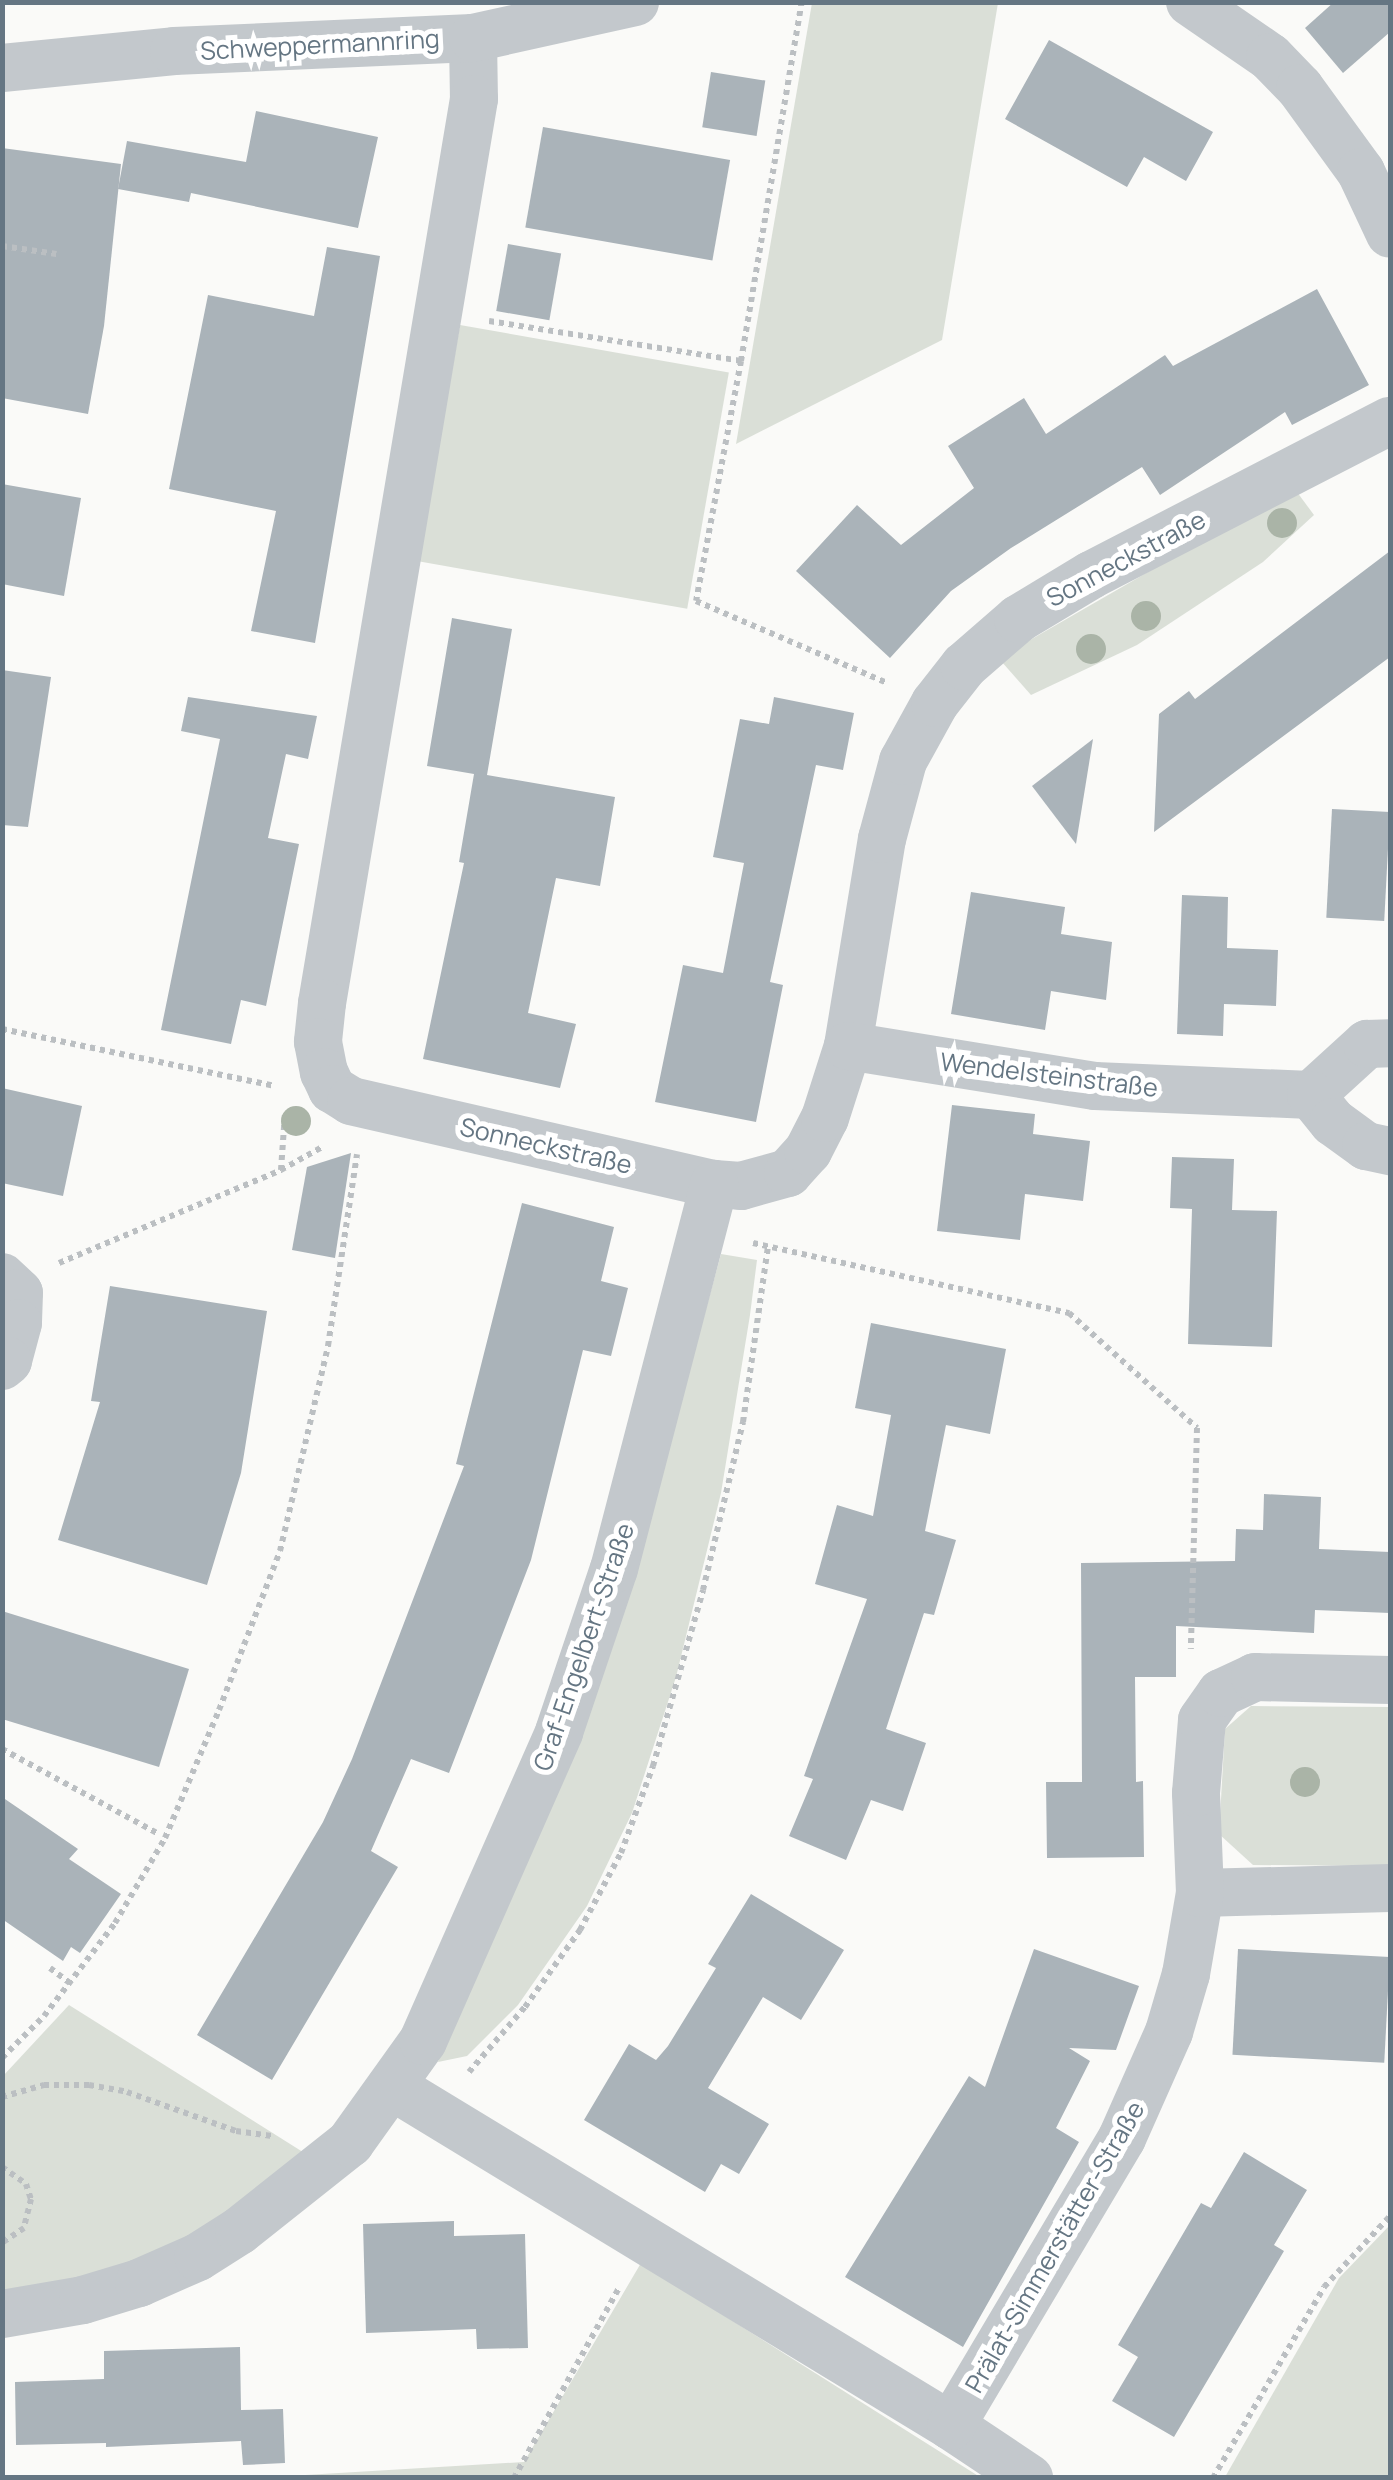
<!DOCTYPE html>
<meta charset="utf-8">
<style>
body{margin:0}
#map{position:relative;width:1393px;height:2480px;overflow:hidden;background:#fafaf8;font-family:Manrope,sans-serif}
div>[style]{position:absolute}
.green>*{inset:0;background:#dadfd7;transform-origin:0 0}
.building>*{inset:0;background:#aab3b9;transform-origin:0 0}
.path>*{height:6px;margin-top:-3px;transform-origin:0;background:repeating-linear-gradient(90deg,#bbbfc2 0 5px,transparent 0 10px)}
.minor>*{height:48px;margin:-24px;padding:0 24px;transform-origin:24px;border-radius:24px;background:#c3c8cc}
.trees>*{width:30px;height:30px;margin:-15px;border-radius:50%;background:#aab4a7}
span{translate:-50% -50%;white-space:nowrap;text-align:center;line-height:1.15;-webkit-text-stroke:10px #fff;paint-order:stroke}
.street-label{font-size:25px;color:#657683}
.frame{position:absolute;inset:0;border:5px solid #657683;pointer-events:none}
</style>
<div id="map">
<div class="green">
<div style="clip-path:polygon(812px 3px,998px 3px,942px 340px,736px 444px)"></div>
<div style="left:460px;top:325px;width:273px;height:240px;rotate:10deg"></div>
<div style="clip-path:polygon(1294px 488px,1314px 515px,1263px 562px,1137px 645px,1031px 695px,1001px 661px,1030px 640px)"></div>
<div style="clip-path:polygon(721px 1254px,757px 1260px,750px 1315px,721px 1493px,676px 1677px,632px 1813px,587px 1906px,518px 2005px,467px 2056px,438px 2062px,541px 1819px,668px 1448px)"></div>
<div style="clip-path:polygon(1251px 1706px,1390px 1707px,1390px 1866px,1253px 1865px,1219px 1834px,1225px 1729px)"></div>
<div style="clip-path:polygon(69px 2005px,306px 2154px,189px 2240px,126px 2266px,3px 2298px,3px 2076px)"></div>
<div style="clip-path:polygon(1390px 2225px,1390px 2477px,1225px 2477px,1339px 2278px)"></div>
<div style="clip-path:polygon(641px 2263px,980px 2477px,255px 2478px,524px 2462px)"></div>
</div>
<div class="building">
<div style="clip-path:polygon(1334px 2px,1390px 2px,1390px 32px,1343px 73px,1305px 28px)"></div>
<div style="clip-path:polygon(1049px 40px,1213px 132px,1186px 181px,1144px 157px,1127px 187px,1005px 119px)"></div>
<div style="left:711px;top:72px;width:55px;height:56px;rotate:9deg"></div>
<div style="clip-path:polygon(256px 111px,378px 137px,358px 228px,191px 193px,189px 202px,118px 189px,127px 141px,246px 162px)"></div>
<div style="left:543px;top:127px;width:190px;height:102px;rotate:10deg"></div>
<div style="clip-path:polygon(2px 148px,121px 164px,104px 326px,88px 414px,2px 398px)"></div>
<div style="left:508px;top:244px;width:54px;height:68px;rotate:10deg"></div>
<div style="clip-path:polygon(327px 247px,380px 256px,315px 643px,251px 631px,276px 511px,169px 489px,208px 295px,314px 316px)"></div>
<div style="clip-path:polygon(1317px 289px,1369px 385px,1292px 425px,1285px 412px,1160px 495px,1142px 467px,1011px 548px,951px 591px,890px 658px,796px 571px,857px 505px,901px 545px,974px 488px,948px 446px,1024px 398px,1046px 434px,1165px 355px,1173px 366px)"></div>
<div style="clip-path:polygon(2px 484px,81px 498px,64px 596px,2px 584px)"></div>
<div style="clip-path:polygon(1390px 551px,1390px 657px,1154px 832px,1159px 714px,1189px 691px,1195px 699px)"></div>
<div style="clip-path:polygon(452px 618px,512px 629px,487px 775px,615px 797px,600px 886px,556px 878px,528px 1013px,576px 1024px,560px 1088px,423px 1059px,464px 863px,459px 862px,474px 774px,427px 766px)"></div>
<div style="clip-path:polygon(2px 670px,51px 677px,28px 827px,2px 825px)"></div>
<div style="clip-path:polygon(188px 697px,317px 716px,308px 759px,286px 754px,268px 838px,299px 844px,266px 1006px,241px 1000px,231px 1044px,161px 1030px,220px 739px,181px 731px)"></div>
<div style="clip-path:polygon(774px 697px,854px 713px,843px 770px,816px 765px,770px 982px,783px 985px,756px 1122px,655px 1102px,683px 965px,723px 973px,744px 863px,713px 857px,740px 719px,769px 724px)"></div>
<div style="clip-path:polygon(1093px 739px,1076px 844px,1032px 786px)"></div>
<div style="left:1332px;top:809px;width:58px;height:109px;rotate:3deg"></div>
<div style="clip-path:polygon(971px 892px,1065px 907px,1061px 934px,1112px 942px,1106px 1000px,1051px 991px,1045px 1030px,951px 1014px)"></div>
<div style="clip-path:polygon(1182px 895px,1228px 897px,1227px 948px,1278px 950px,1276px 1006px,1224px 1004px,1223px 1036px,1177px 1034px)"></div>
<div style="clip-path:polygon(2px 1088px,82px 1106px,63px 1196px,2px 1183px)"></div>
<div style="clip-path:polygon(952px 1105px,1035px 1114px,1033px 1134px,1090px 1141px,1083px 1201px,1025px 1194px,1020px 1240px,937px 1231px)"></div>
<div style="clip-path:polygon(351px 1153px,335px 1258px,292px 1250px,307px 1167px)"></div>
<div style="clip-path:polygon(1172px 1157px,1234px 1159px,1232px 1210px,1277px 1211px,1272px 1347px,1188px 1344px,1192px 1209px,1170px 1208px)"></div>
<div style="clip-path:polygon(522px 1203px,614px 1227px,601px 1281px,628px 1288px,611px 1356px,583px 1350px,531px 1560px,449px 1773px,411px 1759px,371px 1851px,398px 1867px,272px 2080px,197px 2035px,323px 1822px,352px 1759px,464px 1466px,456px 1464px)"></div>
<div style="clip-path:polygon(110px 1286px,267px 1311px,241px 1473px,207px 1585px,58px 1540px,100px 1402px,91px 1401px)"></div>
<div style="clip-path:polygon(871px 1323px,1006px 1349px,990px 1434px,946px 1425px,925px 1531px,956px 1540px,934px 1615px,924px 1613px,886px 1729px,926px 1743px,903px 1811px,871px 1800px,846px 1860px,789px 1836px,813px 1779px,804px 1776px,867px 1599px,815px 1584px,837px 1505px,873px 1516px,891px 1415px,855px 1408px)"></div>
<div style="clip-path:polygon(1264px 1494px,1321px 1497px,1319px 1549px,1390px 1552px,1390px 1613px,1315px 1610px,1314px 1633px,1176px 1626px,1176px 1677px,1135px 1677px,1136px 1782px,1143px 1781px,1144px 1857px,1047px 1858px,1046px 1782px,1082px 1782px,1081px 1563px,1235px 1561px,1236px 1529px,1263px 1530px)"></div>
<div style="clip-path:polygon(2px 1611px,189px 1669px,159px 1767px,2px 1719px)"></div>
<div style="clip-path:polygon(2px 1797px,78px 1849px,69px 1859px,121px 1894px,80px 1953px,71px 1947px,63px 1961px,2px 1919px)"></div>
<div style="clip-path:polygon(751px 1894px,844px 1950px,801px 2020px,763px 1997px,708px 2088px,769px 2124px,739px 2174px,721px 2164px,705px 2192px,584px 2120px,629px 2044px,656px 2060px,668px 2046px,716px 1968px,708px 1964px)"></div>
<div style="clip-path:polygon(1034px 1949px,1139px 1986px,1116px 2050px,1069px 2048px,1090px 2061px,1056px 2128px,1079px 2142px,963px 2347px,845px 2277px,969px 2076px,985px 2087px)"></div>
<div style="left:1238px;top:1949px;width:152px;height:106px;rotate:3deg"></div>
<div style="clip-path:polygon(1244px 2152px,1307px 2190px,1274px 2245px,1284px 2251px,1174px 2437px,1112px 2401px,1138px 2357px,1118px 2345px,1201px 2203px,1211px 2208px)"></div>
<div style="clip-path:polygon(454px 2221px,454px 2236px,525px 2234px,528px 2348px,477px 2349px,476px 2329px,366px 2333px,363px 2224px)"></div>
<div style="clip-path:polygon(240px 2347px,241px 2410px,283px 2409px,285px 2463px,243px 2465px,241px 2441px,106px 2447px,106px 2443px,16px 2445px,15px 2382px,104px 2379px,104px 2351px)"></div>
</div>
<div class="path">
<div style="left:2px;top:246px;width:55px;rotate:8.4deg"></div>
<div style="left:489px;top:321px;width:255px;rotate:9deg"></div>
<div style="left:741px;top:361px;width:244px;rotate:100.6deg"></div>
<div style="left:696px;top:601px;width:208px;rotate:23.2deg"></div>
<div style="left:741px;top:361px;width:364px;rotate:-80.4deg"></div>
<div style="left:2px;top:1029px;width:279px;rotate:11.8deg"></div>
<div style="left:281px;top:1170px;width:49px;rotate:-29.2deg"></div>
<div style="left:753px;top:1243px;width:324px;rotate:12.5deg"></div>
<div style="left:1069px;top:1313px;width:172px;rotate:41.9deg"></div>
<div style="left:1197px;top:1428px;width:221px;rotate:91.6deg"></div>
<div style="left:59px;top:1263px;width:241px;rotate:-22.7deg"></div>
<div style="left:281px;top:1170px;width:57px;rotate:-86deg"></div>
<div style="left:2px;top:1749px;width:176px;rotate:28.5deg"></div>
<div style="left:50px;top:1968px;width:25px;rotate:37deg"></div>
<div style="left:2px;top:2058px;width:59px;rotate:-45deg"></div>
<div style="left:44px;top:2016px;width:117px;rotate:-52.6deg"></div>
<div style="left:115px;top:1923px;width:99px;rotate:-59.5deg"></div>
<div style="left:165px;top:1838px;width:139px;rotate:-67.1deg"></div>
<div style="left:219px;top:1710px;width:170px;rotate:-69deg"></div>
<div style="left:280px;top:1551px;width:211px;rotate:-76.8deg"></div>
<div style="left:328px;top:1346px;width:194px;rotate:-81.4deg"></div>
<div style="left:469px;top:2072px;width:86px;rotate:-49.3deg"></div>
<div style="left:525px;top:2007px;width:95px;rotate:-54.5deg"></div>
<div style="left:580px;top:1930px;width:87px;rotate:-62deg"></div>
<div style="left:621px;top:1853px;width:93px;rotate:-69.8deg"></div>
<div style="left:653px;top:1766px;width:183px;rotate:-74.1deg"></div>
<div style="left:703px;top:1590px;width:173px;rotate:-76.6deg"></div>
<div style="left:743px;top:1422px;width:178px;rotate:-81.9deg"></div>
<div style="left:2px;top:2097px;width:44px;rotate:-15.9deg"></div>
<div style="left:44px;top:2085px;width:45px"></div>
<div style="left:89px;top:2085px;width:39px;rotate:10deg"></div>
<div style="left:127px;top:2092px;width:116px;rotate:19.7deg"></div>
<div style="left:236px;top:2131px;width:36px;rotate:8deg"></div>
<div style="left:2px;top:2167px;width:29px;rotate:35deg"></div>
<div style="left:26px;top:2184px;width:16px;rotate:72deg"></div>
<div style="left:31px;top:2199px;width:30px;rotate:104deg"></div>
<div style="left:24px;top:2228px;width:27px;rotate:146deg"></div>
<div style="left:514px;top:2478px;width:219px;rotate:-61.1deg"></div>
<div style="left:1213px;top:2478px;width:221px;rotate:-59.8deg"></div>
<div style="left:1324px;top:2287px;width:97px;rotate:-47.1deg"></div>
</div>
<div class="minor">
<div style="left:1190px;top:2px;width:97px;rotate:34.5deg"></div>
<div style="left:1270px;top:57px;width:43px;rotate:45.9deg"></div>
<div style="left:1300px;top:88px;width:104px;rotate:54deg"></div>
<div style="left:1361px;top:172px;width:68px;rotate:64.9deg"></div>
<div style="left:473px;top:38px;width:61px;rotate:89.1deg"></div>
<div style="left:474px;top:99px;width:917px;rotate:99.54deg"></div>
<div style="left:322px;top:1003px;width:39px;rotate:96deg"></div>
<div style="left:318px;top:1042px;width:31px;rotate:79deg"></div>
<div style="left:324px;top:1072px;width:19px;rotate:65deg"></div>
<div style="left:332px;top:1089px;width:22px;rotate:32deg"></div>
<div style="left:351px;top:1101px;width:372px;rotate:12.9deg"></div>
<div style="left:714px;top:1184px;width:27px;rotate:4deg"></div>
<div style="left:741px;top:1186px;width:49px;rotate:-15.5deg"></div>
<div style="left:788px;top:1173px;width:30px;rotate:-48deg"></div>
<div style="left:808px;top:1151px;width:37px;rotate:-63deg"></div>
<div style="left:825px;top:1118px;width:76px;rotate:-72.3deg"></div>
<div style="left:848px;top:1046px;width:210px;rotate:-80.7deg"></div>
<div style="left:882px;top:839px;width:81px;rotate:-74.9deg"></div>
<div style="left:903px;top:761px;width:66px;rotate:-61.1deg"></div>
<div style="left:935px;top:703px;width:47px;rotate:-51.9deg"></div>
<div style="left:964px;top:666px;width:72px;rotate:-41deg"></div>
<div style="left:1018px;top:619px;width:85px;rotate:-31.1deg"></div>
<div style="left:1091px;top:575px;width:336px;rotate:-27.3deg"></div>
<div style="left:2px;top:68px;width:173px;rotate:-5.6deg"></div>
<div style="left:174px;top:51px;width:299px;rotate:-2.5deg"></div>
<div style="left:473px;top:38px;width:166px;rotate:-12.5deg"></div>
<div style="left:848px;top:1046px;width:250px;rotate:9.2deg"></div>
<div style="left:1095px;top:1086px;width:216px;rotate:2.4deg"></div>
<div style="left:1311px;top:1095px;width:76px;rotate:-42.3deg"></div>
<div style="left:1367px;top:1044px;width:23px;rotate:-2deg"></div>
<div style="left:1311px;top:1095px;width:35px;rotate:51deg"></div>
<div style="left:1333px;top:1122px;width:41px;rotate:36deg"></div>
<div style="left:1366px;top:1146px;width:25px;rotate:12deg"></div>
<div style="left:2px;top:1277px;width:23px;rotate:43deg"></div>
<div style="left:19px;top:1293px;width:30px;rotate:92deg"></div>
<div style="left:18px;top:1323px;width:39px;rotate:105deg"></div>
<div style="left:8px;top:1361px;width:8px;rotate:140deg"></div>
<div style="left:1200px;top:1893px;width:190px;rotate:-1.5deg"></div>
<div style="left:393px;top:2087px;width:653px;rotate:31.28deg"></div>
<div style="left:951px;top:2426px;width:94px;rotate:33.7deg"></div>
<div style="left:2px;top:2314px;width:82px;rotate:-9.8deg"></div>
<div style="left:83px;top:2300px;width:59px;rotate:-16.9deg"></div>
<div style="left:139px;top:2283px;width:64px;rotate:-23.8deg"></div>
<div style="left:198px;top:2257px;width:49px;rotate:-32.4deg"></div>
<div style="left:239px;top:2231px;width:142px;rotate:-38.4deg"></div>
<div style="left:350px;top:2143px;width:125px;rotate:-54.4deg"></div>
<div style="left:423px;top:2041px;width:338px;rotate:-66.2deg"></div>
<div style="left:559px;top:1732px;width:172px;rotate:-71.4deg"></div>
<div style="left:614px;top:1569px;width:398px;rotate:-75.4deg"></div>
<div style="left:951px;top:2426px;width:335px;rotate:-59.3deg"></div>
<div style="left:1122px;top:2138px;width:116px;rotate:-66.1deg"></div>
<div style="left:1169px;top:2032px;width:60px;rotate:-73.7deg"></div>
<div style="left:1186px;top:1974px;width:82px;rotate:-80.2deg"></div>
<div style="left:1200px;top:1893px;width:100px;rotate:-92.3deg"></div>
<div style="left:1196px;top:1793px;width:73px;rotate:-85.3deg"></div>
<div style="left:1202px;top:1720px;width:33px;rotate:-55deg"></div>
<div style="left:1221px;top:1693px;width:38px;rotate:-25deg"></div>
<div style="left:1255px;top:1677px;width:135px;rotate:1.3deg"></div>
</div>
<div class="trees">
<div style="left:1282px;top:523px"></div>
<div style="left:1146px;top:616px"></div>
<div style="left:1091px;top:649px"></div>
<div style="left:296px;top:1121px"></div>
<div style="left:1305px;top:1782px"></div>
</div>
<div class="street-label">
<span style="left:320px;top:45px;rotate:-3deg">Schweppermannring</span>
<span style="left:1126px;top:559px;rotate:-28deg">Sonneckstraße</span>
<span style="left:1049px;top:1075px;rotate:7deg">Wendelsteinstraße</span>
<span style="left:546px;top:1146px;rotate:13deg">Sonneckstraße</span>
<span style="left:584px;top:1647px;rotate:-71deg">Graf-Engelbert-Straße</span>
<span style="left:1055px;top:2247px;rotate:-60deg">Prälat-Simmerstätter-Straße</span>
</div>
<div class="frame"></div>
</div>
